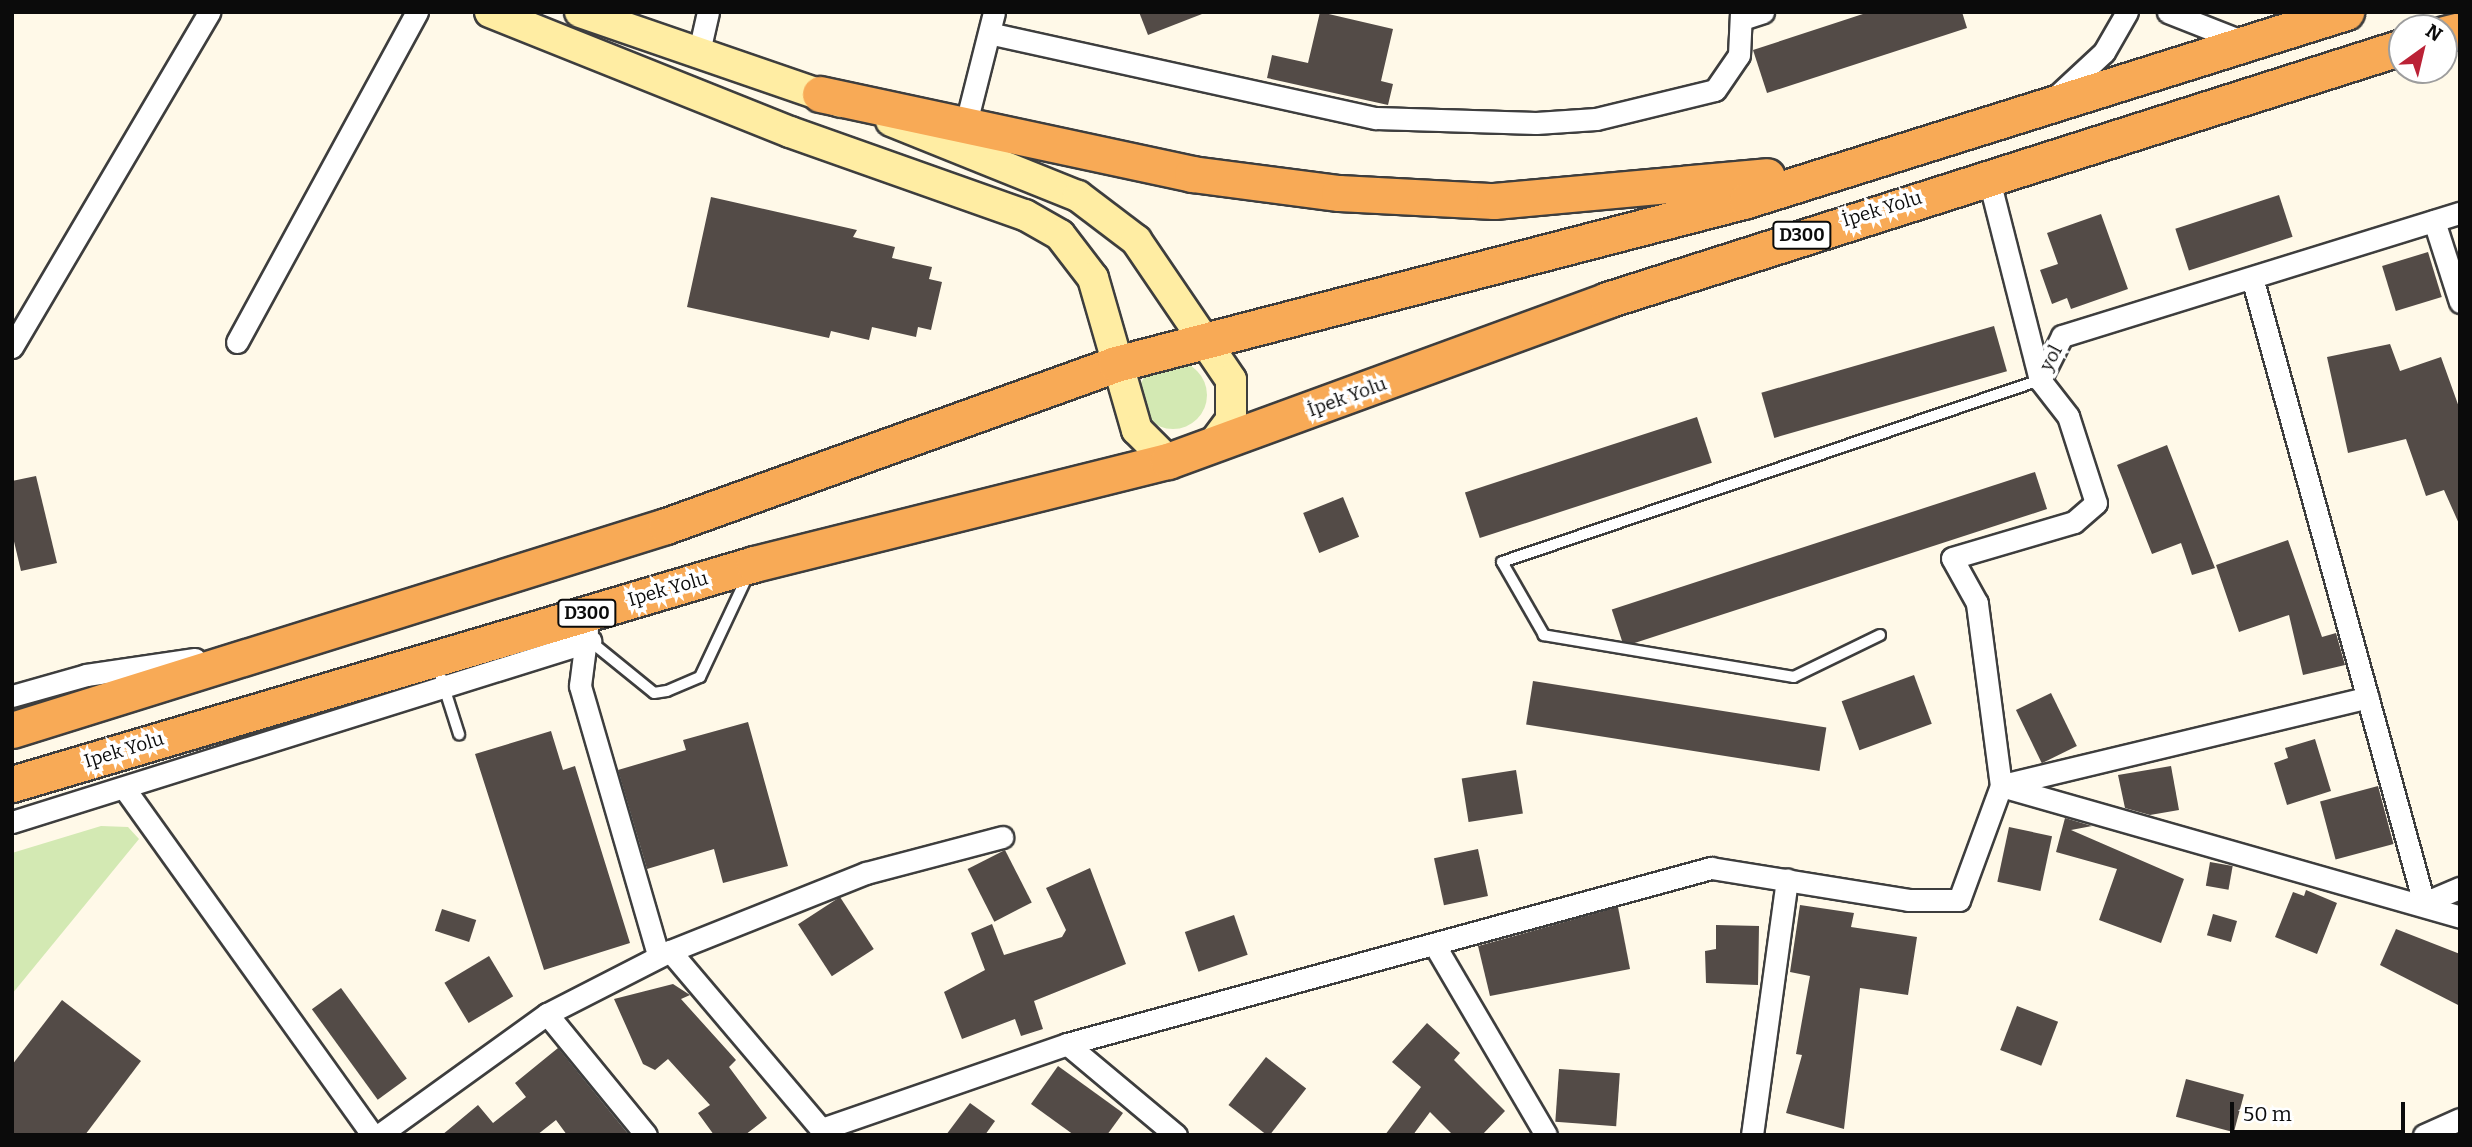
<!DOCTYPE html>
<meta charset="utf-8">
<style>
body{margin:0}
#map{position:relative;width:2472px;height:1147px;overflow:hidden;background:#fff9e8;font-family:Bitter,serif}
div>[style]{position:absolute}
.green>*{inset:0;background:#d3e9b3}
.round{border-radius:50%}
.building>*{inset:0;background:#534b47;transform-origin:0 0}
.roads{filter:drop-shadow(2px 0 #3e3e3e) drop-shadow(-2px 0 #3e3e3e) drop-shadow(0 2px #3e3e3e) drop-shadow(0 -2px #3e3e3e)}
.service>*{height:10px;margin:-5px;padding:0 5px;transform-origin:5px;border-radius:5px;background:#fff}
.minor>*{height:21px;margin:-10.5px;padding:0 10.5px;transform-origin:10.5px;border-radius:10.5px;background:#fff}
.secondary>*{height:30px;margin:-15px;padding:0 15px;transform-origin:15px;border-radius:15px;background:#ffeda3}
.trunk>*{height:35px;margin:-17.5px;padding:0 17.5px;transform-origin:17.5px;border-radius:17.5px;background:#f8aa56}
span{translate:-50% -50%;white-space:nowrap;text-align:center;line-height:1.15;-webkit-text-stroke:7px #fff;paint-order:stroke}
.shield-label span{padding:2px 5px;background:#fff;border:2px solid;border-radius:5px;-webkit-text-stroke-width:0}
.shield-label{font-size:18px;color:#0b0b0b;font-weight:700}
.street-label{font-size:19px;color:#0b0b0b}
.frame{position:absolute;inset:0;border:14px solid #0b0b0b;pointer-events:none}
.north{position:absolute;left:2388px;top:14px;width:70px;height:70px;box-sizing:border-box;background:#fff;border:2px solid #9d9d9d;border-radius:50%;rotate:34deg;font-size:19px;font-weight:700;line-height:28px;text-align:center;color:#0b0b0b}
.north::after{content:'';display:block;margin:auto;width:24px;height:32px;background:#bb2236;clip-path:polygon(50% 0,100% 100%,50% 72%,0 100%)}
.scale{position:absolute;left:2230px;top:1102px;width:175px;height:32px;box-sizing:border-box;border:4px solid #0b0b0b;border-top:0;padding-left:9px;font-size:21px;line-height:24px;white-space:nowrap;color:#0b0b0b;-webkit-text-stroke:5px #fff;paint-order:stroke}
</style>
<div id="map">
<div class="green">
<div class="round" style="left:1139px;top:361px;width:68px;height:68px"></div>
<div style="clip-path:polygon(101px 826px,128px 827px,139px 839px,12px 994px,12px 853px)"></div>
</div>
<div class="building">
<div style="clip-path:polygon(1139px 12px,1202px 12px,1202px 14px,1148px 35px)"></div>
<div style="clip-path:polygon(1320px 12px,1393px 29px,1381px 81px,1393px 84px,1388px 105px,1267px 78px,1272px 55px,1308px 63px)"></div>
<div style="clip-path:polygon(1869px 12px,1962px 12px,1967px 28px,1767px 93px,1753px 50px)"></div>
<div style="left:2279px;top:195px;width:44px;height:109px;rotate:72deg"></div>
<div style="clip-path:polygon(711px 197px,857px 230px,853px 237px,895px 247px,892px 258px,932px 267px,929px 279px,942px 282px,931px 330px,918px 327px,916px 337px,872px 327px,869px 340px,831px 331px,829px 338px,687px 307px)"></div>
<div style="clip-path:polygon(2101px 214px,2128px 289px,2071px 309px,2067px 298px,2052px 304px,2040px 270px,2058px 264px,2047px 233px)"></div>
<div style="left:2428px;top:252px;width:47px;height:48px;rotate:73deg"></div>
<div style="left:1994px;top:326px;width:47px;height:242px;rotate:74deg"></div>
<div style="clip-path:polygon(2390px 344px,2400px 371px,2441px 357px,2460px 410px,2460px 526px,2444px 490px,2426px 496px,2406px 439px,2348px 453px,2327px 357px)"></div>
<div style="left:1697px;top:417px;width:48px;height:244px;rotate:72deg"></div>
<div style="clip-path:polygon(2167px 445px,2215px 568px,2192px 575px,2181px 543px,2152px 554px,2117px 465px)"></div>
<div style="left:2035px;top:472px;width:39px;height:445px;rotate:72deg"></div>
<div style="clip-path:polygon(36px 476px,57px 563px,21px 571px,12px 533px,12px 481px)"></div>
<div style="left:1343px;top:497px;width:43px;height:43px;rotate:68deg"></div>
<div style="clip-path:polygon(2288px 540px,2322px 637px,2336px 633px,2345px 665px,2303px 675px,2289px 615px,2239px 632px,2216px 565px)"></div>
<div style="left:1914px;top:675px;width:52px;height:77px;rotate:70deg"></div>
<div style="left:1533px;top:681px;width:297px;height:44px;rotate:9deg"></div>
<div style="left:2051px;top:693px;width:59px;height:39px;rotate:64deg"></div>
<div style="clip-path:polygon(748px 722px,788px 866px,723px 883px,714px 849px,647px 869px,618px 770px,686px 750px,683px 740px)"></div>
<div style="clip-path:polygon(551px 731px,563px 770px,575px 766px,630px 943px,544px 970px,475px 754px)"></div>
<div style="clip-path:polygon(2315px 739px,2331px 791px,2287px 805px,2274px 763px,2288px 758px,2285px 748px)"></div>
<div style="clip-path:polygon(2171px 766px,2179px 810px,2150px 815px,2125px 808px,2118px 775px)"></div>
<div style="left:1516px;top:770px;width:44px;height:55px;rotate:81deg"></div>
<div style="left:2378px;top:786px;width:60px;height:60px;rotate:75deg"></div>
<div style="clip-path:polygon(2065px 818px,2092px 826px,2071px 830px,2184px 879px,2161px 943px,2099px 920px,2117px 869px,2056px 852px)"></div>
<div style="left:2009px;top:827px;width:44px;height:56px;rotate:12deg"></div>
<div style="left:1478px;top:849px;width:48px;height:45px;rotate:78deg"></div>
<div style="left:1005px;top:850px;width:59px;height:42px;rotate:63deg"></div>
<div style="left:2210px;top:862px;width:23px;height:24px;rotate:10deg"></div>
<div style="clip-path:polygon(1090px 868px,1126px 964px,1034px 1001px,1043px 1029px,1021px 1036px,1015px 1019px,962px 1039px,944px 992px,985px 970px,971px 933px,992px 924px,1004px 955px,1062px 937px,1066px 930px,1046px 888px)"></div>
<div style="clip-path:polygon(2306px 890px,2337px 903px,2317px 954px,2275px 937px,2293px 892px,2304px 896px)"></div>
<div style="left:840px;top:897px;width:62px;height:50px;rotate:57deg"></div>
<div style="clip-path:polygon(1800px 905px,1854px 913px,1851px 927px,1917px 937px,1908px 995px,1860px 988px,1844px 1129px,1786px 1113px,1802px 1055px,1796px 1054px,1810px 976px,1790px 972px)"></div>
<div style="clip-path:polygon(1618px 907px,1630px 969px,1490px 996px,1478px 946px)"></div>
<div style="left:442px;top:909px;width:36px;height:23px;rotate:18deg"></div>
<div style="left:2213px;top:914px;width:25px;height:22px;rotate:16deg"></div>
<div style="left:1234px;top:915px;width:42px;height:52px;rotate:71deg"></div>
<div style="clip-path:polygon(1716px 925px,1759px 926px,1758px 985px,1706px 983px,1705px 951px,1716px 949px)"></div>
<div style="clip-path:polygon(2396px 929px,2460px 954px,2460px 1006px,2380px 965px)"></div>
<div style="left:489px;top:956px;width:47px;height:52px;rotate:59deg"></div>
<div style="clip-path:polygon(673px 984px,690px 995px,681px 999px,736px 1060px,729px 1067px,767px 1118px,745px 1135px,714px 1135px,698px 1113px,710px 1105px,668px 1059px,655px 1070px,643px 1064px,614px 999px)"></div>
<div style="left:341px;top:988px;width:112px;height:36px;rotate:54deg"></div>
<div style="clip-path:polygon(62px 1000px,141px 1061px,85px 1135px,12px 1135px,12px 1065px)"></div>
<div style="left:2017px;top:1006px;width:44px;height:47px;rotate:21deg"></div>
<div style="clip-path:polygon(1427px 1023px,1460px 1053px,1454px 1060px,1505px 1111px,1482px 1135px,1453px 1135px,1430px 1112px,1413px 1135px,1385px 1135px,1421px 1087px,1392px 1062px)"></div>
<div style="clip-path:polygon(558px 1048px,629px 1135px,567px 1135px,556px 1120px,537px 1135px,442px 1135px,478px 1105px,493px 1123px,526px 1097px,515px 1083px)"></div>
<div style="left:1266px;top:1057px;width:51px;height:61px;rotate:38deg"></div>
<div style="clip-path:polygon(1058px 1066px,1123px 1113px,1107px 1135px,1074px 1135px,1031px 1104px)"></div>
<div style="left:1559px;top:1069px;width:61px;height:53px;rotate:4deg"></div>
<div style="left:2186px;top:1079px;width:60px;height:39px;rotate:15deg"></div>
<div style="clip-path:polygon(970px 1103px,995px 1121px,985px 1135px,946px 1135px)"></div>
</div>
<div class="roads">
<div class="service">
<div style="left:1880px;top:635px;width:96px;rotate:154deg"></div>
<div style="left:1794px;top:677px;width:254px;rotate:-170.5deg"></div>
<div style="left:1544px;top:635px;width:84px;rotate:-119.9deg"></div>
<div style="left:1502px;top:562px;width:568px;rotate:-18.69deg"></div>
<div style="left:590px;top:641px;width:82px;rotate:39.1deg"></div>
<div style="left:654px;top:693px;width:13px;rotate:-9deg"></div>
<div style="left:667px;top:691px;width:36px;rotate:-23deg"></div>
<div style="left:700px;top:677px;width:115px;rotate:-64.8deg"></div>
<div style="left:436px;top:662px;width:76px;rotate:72.3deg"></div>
</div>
<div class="minor">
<div style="left:2168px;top:12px;width:82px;rotate:21.5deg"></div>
<div style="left:1742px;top:19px;width:22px;rotate:-18deg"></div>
<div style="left:993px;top:34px;width:392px;rotate:12.4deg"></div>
<div style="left:1376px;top:118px;width:160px;rotate:1.8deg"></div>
<div style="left:1536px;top:123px;width:60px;rotate:-3.8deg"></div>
<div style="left:1596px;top:119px;width:122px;rotate:-13.7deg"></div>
<div style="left:1715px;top:90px;width:42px;rotate:-55.6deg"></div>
<div style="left:1739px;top:55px;width:43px;rotate:-87.3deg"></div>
<div style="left:698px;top:56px;width:45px;rotate:-77.2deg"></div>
<div style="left:2060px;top:93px;width:60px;rotate:-43deg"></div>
<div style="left:2104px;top:52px;width:46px;rotate:-60.1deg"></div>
<div style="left:966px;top:123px;width:114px;rotate:-75.8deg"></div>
<div style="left:2434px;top:221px;width:85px;rotate:72.2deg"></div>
<div style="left:2253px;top:281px;width:645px;rotate:74.63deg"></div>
<div style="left:2424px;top:903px;width:39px;rotate:-23deg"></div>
<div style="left:237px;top:342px;width:376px;rotate:-61.4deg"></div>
<div style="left:12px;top:347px;width:389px;rotate:-59.5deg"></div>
<div style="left:2040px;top:380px;width:49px;rotate:-63.4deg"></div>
<div style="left:2062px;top:336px;width:417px;rotate:-17.2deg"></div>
<div style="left:587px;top:631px;width:55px;rotate:97.3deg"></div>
<div style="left:580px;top:686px;width:280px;rotate:73.8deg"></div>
<div style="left:12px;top:696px;width:77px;rotate:-15.8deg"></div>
<div style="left:86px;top:675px;width:110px;rotate:-8.4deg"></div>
<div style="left:2007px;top:784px;width:371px;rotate:-13.5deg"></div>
<div style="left:2001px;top:786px;width:477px;rotate:15.9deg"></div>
<div style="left:124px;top:788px;width:427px;rotate:54.4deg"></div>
<div style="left:12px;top:822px;width:606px;rotate:-17.39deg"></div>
<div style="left:1434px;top:944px;width:221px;rotate:59.6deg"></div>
<div style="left:670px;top:951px;width:211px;rotate:-21.7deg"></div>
<div style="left:866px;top:873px;width:141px;rotate:-14.8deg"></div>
<div style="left:547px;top:1014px;width:156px;rotate:50.7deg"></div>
<div style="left:1067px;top:1044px;width:142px;rotate:39.9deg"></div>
<div style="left:822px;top:1129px;width:259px;rotate:-19.1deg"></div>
<div style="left:1067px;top:1044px;width:668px;rotate:-15.29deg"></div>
<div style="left:1711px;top:868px;width:200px;rotate:9.2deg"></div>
<div style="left:1908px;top:900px;width:51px"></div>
<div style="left:1959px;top:900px;width:121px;rotate:-69.8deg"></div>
<div style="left:2001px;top:786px;width:185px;rotate:-97.5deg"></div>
<div style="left:1977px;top:603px;width:51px;rotate:-119.1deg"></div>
<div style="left:1952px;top:558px;width:127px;rotate:-16.4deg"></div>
<div style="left:2074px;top:522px;width:29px;rotate:-41deg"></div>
<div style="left:2096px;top:503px;width:91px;rotate:-107.8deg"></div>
<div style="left:2068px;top:416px;width:46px;rotate:-127.9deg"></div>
<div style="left:2040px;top:380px;width:211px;rotate:-104.3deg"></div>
<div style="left:379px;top:1135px;width:207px;rotate:-35.8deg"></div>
<div style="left:547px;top:1014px;width:138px;rotate:-27.1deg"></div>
<div style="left:670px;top:951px;width:241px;rotate:49.7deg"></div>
<div style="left:1752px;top:1135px;width:258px;rotate:-82.2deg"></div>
<div style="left:2424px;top:1135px;width:39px;rotate:-24deg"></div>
</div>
<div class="secondary">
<div style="left:490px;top:12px;width:323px;rotate:21.8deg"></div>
<div style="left:790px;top:132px;width:249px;rotate:19.5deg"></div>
<div style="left:1025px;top:215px;width:40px;rotate:29.7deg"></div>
<div style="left:1060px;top:235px;width:54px;rotate:52.5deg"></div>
<div style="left:1093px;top:278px;width:158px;rotate:73.9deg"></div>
<div style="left:1137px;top:430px;width:44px;rotate:45deg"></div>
<div style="left:580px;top:12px;width:276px;rotate:19deg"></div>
<div style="left:891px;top:121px;width:201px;rotate:21.9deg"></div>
<div style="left:1078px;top:196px;width:73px;rotate:37.2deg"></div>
<div style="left:1136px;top:240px;width:169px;rotate:55.8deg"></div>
<div style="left:1231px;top:380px;width:40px;rotate:90deg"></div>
<div style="left:1231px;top:420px;width:34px;rotate:127deg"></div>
</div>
<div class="trunk">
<div style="left:2444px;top:34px;width:16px;rotate:-14deg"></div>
<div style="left:820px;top:94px;width:381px;rotate:12.1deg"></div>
<div style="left:1192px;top:174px;width:148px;rotate:7.4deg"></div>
<div style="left:1339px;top:193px;width:155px;rotate:3deg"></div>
<div style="left:1494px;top:201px;width:274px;rotate:-5.2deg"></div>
<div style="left:12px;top:730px;width:685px;rotate:-17.32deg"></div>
<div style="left:666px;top:526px;width:478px;rotate:-19.8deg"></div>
<div style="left:1116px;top:364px;width:652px;rotate:-14.57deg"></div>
<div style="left:1747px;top:200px;width:628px;rotate:-17.42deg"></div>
<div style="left:12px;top:784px;width:774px;rotate:-16.51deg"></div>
<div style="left:754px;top:564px;width:427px;rotate:-14deg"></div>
<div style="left:1168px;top:461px;width:468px;rotate:-20.1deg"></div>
<div style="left:1607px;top:300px;width:834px;rotate:-17.65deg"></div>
</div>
</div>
<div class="shield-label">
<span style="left:1802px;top:235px">D300</span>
<span style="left:587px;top:613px">D300</span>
</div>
<div class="street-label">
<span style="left:1882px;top:209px;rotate:-17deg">İpek Yolu</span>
<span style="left:2051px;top:358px;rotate:-62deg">yol</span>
<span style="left:1347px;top:397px;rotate:-20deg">İpek Yolu</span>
<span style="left:668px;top:589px;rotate:-16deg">Ipek Yolu</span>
<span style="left:124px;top:750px;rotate:-17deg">Ipek Yolu</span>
</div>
<div class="frame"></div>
<div class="north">N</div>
<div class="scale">50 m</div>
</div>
